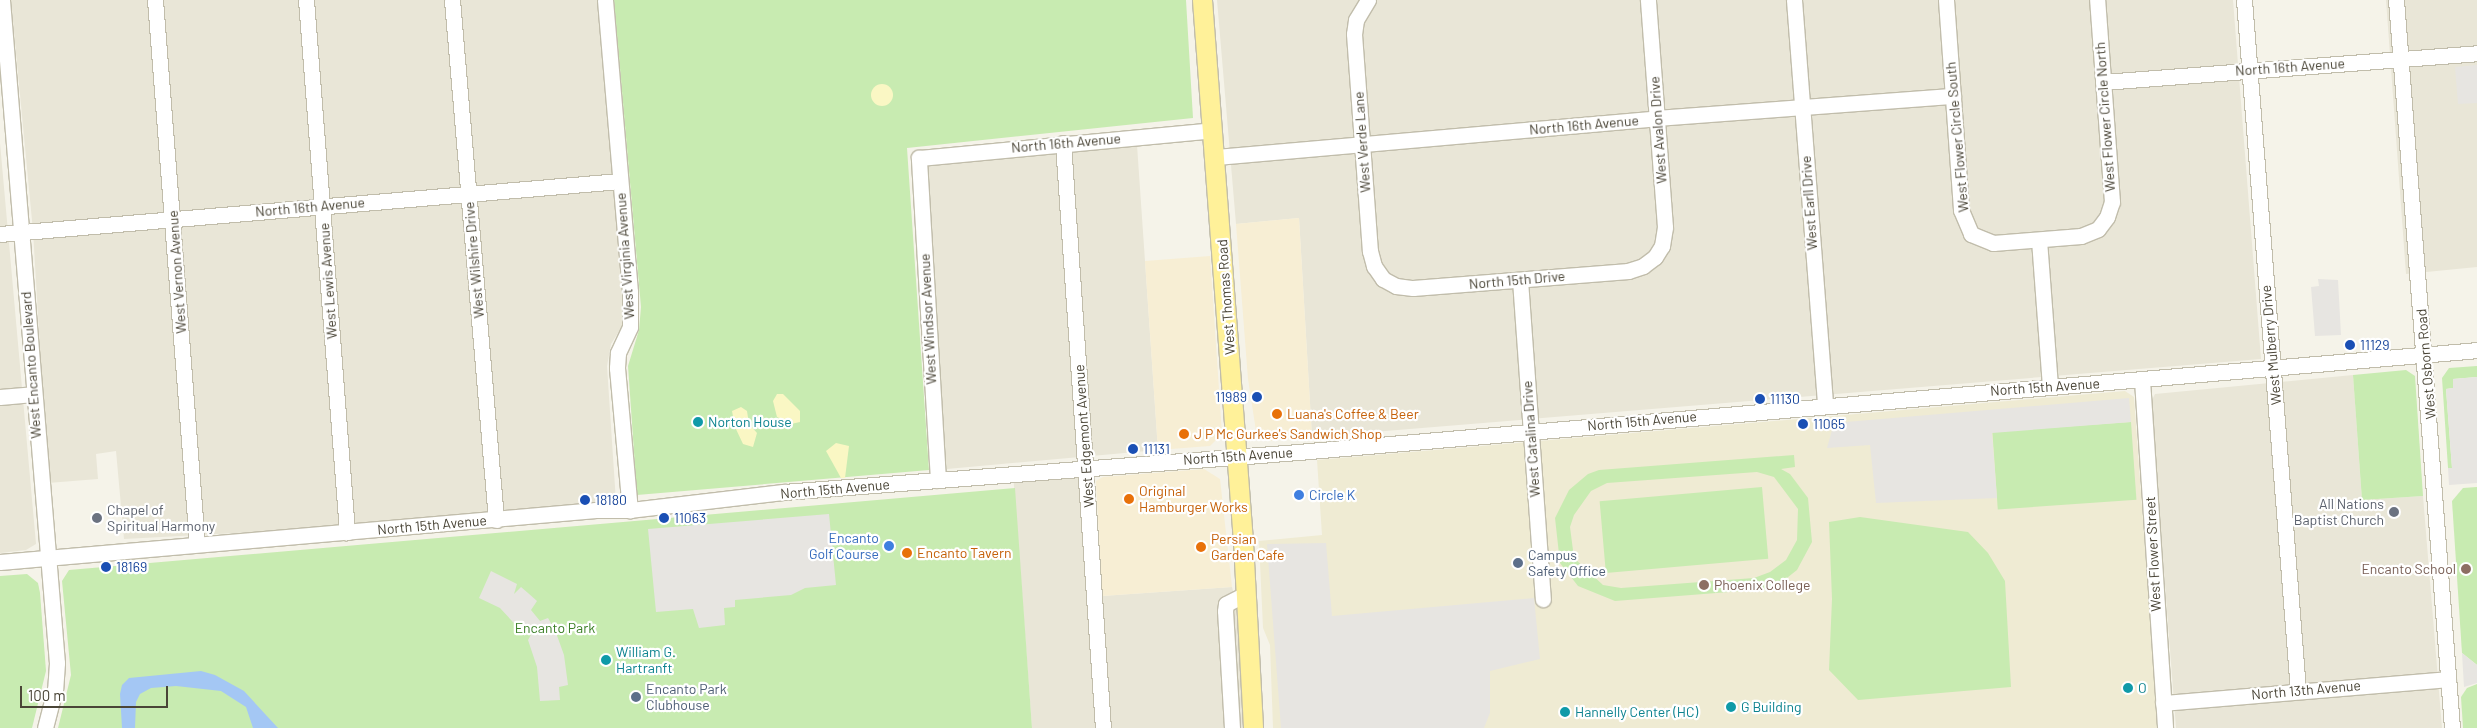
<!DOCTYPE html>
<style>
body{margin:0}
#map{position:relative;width:2477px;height:728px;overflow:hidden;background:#f5f3e9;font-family:Barlow,sans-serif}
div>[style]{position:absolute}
.residential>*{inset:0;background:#e9e6d7}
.commercial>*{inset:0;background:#f7eed4}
.education>*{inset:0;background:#efebd3}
.green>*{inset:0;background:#c8ebb1;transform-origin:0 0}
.sand>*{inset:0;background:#faf7c4}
.round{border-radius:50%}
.parking>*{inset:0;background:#e7e5e1}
.water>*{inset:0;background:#a4c7f4}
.roads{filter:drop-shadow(1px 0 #c1bdab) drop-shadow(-1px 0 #c1bdab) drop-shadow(0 1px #c1bdab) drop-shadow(0 -1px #c1bdab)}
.minor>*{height:15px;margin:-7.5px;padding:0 7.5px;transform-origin:7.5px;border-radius:7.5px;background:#fff}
.major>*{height:19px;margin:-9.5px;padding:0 9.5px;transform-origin:9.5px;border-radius:9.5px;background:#fff199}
.dots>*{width:14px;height:14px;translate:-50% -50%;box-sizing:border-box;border:2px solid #fff;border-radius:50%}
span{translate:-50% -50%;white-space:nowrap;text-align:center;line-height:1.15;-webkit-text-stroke:4.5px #fff;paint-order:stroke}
.street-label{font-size:14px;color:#4a4537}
.transit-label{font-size:14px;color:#164399}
.left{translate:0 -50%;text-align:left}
.right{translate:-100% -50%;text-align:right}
.food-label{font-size:14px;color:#c56008}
.culture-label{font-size:14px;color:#0d838f}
.shop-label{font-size:14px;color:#366cbe}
.worship-label{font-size:14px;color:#5b616d}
.service-label{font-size:14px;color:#4e5e75}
.education-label{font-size:14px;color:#785e54}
.park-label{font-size:14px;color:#3b7f26}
.scale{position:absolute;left:20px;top:686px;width:148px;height:22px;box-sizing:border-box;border:2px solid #4a4537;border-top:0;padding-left:6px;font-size:15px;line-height:18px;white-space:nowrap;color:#4a4537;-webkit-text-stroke:4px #fff;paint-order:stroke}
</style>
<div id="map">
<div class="residential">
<div style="clip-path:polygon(11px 0,598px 0,623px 304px,623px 325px,611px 344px,607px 366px,616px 502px,255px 532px,124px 539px,116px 451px,96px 454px,98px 479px,48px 483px,33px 231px)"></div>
<div style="clip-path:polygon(1217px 0,2233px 0,2261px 359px,1312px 437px,1299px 218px,1236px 224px)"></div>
<div style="clip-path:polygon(2386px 0,2477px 0,2477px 267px,2406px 274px)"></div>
<div style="clip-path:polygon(0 143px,36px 544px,26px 550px,0 553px)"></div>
<div style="clip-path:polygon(1137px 145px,1158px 450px,947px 469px,944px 463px,925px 164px)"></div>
<div style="clip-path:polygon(2353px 375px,2362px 500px,2423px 496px,2442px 728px,2176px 728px,2151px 402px,2155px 394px)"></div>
<div style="clip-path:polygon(1086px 467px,1102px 596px,1232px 587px,1248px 649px,1253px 728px,1032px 728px,1013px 473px)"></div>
</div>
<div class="commercial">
<div style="clip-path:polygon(1299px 218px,1312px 437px,1267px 441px,1260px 439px,1256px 431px,1248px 379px,1236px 224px)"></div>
<div style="clip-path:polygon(1210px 256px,1222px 434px,1210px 446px,1158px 450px,1145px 261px)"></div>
<div style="clip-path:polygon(1204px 469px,1220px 479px,1232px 587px,1102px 596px,1096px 481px,1103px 477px)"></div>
</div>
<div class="education">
<div style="clip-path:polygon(2125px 391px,2134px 397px,2158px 728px,1273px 728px,1270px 645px,1263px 628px,1259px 541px,1322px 535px,1317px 460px)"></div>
</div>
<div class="green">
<div style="clip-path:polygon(614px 0,1186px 0,1193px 118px,907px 148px,929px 470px,637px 495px,628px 366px,639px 330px,641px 307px)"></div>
<div style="clip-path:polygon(2477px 366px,2477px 377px,2453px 379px,2453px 388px,2446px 389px,2452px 468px,2448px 468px,2442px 378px,2449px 368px)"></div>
<div style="clip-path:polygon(2406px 370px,2415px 376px,2423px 496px,2362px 500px,2353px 375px)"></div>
<div style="left:2131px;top:422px;width:78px;height:139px;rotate:86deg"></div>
<div style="clip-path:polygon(evenodd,1794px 455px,1795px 467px,1781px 469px,1790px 474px,1808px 498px,1812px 542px,1797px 570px,1778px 585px,1767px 589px,1615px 601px,1578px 586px,1560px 563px,1555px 518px,1569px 490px,1588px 474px,1599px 470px,1794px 455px,1757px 472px,1774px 477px,1798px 509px,1797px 540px,1786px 560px,1770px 572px,1754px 578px,1621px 588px,1603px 585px,1574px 558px,1570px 527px,1574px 515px,1591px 491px,1607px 483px,1757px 472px)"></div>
<div style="left:1762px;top:487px;width:72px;height:163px;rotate:85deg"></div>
<div style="clip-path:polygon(2477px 487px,2477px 665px,2462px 653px,2452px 501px,2463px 488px)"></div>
<div style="clip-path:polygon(1015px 488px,1032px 728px,58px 728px,71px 675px,62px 581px,69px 570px)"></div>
<div style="clip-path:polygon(1860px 517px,1968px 532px,1988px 553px,2005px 581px,2011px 687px,1858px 700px,1829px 670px,1832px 599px,1829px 522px)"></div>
<div style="clip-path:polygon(27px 574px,38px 583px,40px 593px,46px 671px,32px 728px,0 728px,0 576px)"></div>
<div style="clip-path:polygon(2477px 684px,2477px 728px,2463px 728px,2461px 697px,2467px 688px)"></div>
</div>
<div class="sand">
<div class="round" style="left:871px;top:84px;width:22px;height:22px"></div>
<div style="clip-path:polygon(777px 394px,783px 394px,800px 411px,800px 422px,791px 424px,777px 417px,773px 401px)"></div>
<div style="clip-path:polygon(741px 407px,747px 411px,749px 424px,757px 433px,753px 447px,743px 444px,735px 427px,732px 411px)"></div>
<div style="clip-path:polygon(836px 443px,849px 446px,845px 478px,841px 478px,826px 451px)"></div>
</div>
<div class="parking">
<div style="clip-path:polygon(2477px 65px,2477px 103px,2458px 104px,2455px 67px)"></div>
<div style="clip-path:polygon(2318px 279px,2338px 280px,2341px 335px,2315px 336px,2311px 287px,2319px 286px)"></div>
<div style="clip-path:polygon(2477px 377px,2477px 483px,2449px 485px,2448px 468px,2452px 468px,2446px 389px,2453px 388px,2453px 379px)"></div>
<div style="clip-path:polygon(2129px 398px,2131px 422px,1992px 433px,1997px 498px,1876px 503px,1870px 445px,1827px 448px,1834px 423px)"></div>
<div style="clip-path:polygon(829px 514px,836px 585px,805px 588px,791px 595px,735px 600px,735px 607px,724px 608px,725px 625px,699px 628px,693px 609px,656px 612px,648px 529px)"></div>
<div style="clip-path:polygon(1326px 543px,1332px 616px,1534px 598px,1540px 659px,1490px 671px,1490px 713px,1484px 728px,1281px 728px,1267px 544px)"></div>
<div style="clip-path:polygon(491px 571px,517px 584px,514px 594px,521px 587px,528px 593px,537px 601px,531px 610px,540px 621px,548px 618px,555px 630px,564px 655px,568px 685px,559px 687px,560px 700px,540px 701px,537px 667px,528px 640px,532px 633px,524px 634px,500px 608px,479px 598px)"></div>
<div style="clip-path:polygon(2462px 653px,2477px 665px,2477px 683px,2464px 687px)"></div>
</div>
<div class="water">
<div style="clip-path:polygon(201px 671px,215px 675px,244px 691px,278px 728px,253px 728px,246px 707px,221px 691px,176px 686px,151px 688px,140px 694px,136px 702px,135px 728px,122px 728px,120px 694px,122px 685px,129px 678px)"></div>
</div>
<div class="roads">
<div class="minor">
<div style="left:2px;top:0;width:665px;rotate:85.26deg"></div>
<div style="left:57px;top:663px;width:26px;rotate:94deg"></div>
<div style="left:55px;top:689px;width:40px;rotate:104.4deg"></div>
<div style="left:155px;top:0;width:546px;rotate:85.59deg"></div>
<div style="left:306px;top:0;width:534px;rotate:85.59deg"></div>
<div style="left:452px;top:0;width:522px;rotate:85.16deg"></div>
<div style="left:605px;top:0;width:293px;rotate:85.1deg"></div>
<div style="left:630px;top:292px;width:35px;rotate:90deg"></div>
<div style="left:630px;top:327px;width:29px;rotate:115deg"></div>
<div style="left:618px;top:353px;width:15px;rotate:94deg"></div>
<div style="left:617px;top:368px;width:143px;rotate:84.8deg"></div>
<div style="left:1368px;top:0;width:23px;rotate:121deg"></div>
<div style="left:1356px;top:20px;width:14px;rotate:98deg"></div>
<div style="left:1354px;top:34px;width:218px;rotate:85.8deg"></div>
<div style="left:1370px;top:251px;width:16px;rotate:75deg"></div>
<div style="left:1374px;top:266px;width:16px;rotate:55deg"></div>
<div style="left:1383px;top:279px;width:15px;rotate:28deg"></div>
<div style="left:1396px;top:286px;width:17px;rotate:7deg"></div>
<div style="left:1413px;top:288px;width:216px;rotate:-4.5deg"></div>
<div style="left:1628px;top:271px;width:16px;rotate:-18deg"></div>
<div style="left:1643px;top:266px;width:15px;rotate:-37deg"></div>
<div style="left:1655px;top:257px;width:13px;rotate:-58deg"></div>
<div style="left:1662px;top:246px;width:19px;rotate:-81deg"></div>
<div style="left:1665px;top:227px;width:228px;rotate:-94.3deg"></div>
<div style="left:1794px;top:0;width:406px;rotate:85.6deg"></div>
<div style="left:1946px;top:0;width:211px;rotate:85.9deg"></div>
<div style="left:1961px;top:210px;width:26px;rotate:67deg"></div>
<div style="left:1971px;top:234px;width:24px;rotate:22deg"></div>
<div style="left:1993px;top:243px;width:88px;rotate:-4.5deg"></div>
<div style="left:2081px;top:236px;width:18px;rotate:-22deg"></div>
<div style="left:2098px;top:229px;width:15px;rotate:-53deg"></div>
<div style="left:2107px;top:217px;width:16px;rotate:-72deg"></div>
<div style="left:2112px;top:202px;width:203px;rotate:-94.2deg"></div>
<div style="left:2244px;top:0;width:693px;rotate:85.53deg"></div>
<div style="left:2396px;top:0;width:730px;rotate:85.6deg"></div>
<div style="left:2103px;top:82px;width:375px;rotate:-4.4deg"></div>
<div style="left:1063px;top:143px;width:586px;rotate:86.09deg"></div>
<div style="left:1215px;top:157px;width:444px;rotate:-5deg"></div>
<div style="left:1657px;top:118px;width:297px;rotate:-4.3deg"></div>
<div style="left:0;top:234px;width:622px;rotate:-4.89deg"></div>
<div style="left:2039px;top:240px;width:147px;rotate:85.7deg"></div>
<div style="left:1520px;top:280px;width:320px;rotate:85.9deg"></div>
<div style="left:2142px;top:380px;width:349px;rotate:86.2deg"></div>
<div style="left:0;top:397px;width:33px;rotate:-5deg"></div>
<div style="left:938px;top:480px;width:323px;rotate:-93.4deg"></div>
<div style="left:919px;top:158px;width:295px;rotate:-5.4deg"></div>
<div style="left:0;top:562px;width:598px;rotate:-4.99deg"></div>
<div style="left:596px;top:510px;width:34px"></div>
<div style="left:630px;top:510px;width:155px;rotate:-6.7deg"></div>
<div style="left:784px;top:492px;width:516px;rotate:-4.45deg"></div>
<div style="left:1298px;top:452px;width:1183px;rotate:-4.94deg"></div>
<div style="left:2163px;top:703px;width:286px;rotate:-4.8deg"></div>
<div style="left:1232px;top:728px;width:117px;rotate:-93.4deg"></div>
<div style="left:1225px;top:611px;width:7px;rotate:-82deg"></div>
<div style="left:1226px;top:604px;width:22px;rotate:-27deg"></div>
</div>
<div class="major">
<div style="left:1202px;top:0;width:544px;rotate:85.67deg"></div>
<div style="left:1243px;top:542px;width:186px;rotate:86.9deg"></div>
</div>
</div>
<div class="dots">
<div style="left:2350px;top:345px;background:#1a4fb4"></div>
<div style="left:1257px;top:397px;background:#1a4fb4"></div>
<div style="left:1760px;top:399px;background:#1a4fb4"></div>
<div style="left:1277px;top:414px;background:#e8710a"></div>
<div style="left:698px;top:422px;background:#0f9aa8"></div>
<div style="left:1803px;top:424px;background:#1a4fb4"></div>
<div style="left:1184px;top:434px;background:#e8710a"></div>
<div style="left:1133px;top:449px;background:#1a4fb4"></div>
<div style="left:1299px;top:495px;background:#3f7fe0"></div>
<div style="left:1129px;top:499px;background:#e8710a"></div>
<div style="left:585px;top:500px;background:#1a4fb4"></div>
<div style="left:2394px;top:512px;background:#6b7280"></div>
<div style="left:97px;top:518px;background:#6b7280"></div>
<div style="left:664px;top:518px;background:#1a4fb4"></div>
<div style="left:889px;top:546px;background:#3f7fe0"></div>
<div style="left:1201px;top:547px;background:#e8710a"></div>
<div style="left:907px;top:553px;background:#e8710a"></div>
<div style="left:1518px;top:563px;background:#5c6f8a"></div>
<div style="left:106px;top:567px;background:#1a4fb4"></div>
<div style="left:2466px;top:569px;background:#8d6e63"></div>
<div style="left:1704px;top:585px;background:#8d6e63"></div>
<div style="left:606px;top:660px;background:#0f9aa8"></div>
<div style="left:2128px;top:688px;background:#0f9aa8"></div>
<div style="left:636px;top:697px;background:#5c6f8a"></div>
<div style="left:1731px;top:707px;background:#0f9aa8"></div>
<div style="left:1565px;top:712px;background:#0f9aa8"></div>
</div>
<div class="street-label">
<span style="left:2290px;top:67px;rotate:-4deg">North 16th Avenue</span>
<span style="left:2105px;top:117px;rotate:-94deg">West Flower Circle North</span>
<span style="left:1584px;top:125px;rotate:-5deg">North 16th Avenue</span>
<span style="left:1658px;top:130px;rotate:-94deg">West Avalon Drive</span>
<span style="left:1957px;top:137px;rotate:-95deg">West Flower Circle South</span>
<span style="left:1362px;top:142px;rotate:-94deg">West Verde Lane</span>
<span style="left:1066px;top:143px;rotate:-5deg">North 16th Avenue</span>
<span style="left:1809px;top:203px;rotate:-94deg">West Earll Drive</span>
<span style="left:310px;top:207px;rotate:-5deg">North 16th Avenue</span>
<span style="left:625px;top:256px;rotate:-94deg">West Virginia Avenue</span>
<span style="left:474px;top:260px;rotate:-95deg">West Wilshire Drive</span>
<span style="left:177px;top:272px;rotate:-94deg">West Vernon Avenue</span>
<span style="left:1517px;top:280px;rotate:-5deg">North 15th Drive</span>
<span style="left:328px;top:281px;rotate:-94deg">West Lewis Avenue</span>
<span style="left:1226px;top:297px;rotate:-94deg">West Thomas Road</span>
<span style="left:928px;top:319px;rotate:-93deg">West Windsor Avenue</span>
<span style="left:2271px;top:345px;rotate:-95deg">West Mulberry Drive</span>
<span style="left:2426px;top:364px;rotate:-95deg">West Osborn Road</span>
<span style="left:31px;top:365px;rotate:-94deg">West Encanto Boulevard</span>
<span style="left:2045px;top:387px;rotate:-4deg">North 15th Avenue</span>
<span style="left:1642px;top:421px;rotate:-5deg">North 15th Avenue</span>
<span style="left:1084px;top:436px;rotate:-94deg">West Edgemont Avenue</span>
<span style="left:1531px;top:439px;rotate:-94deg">West Catalina Drive</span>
<span style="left:1238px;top:456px;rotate:-4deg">North 15th Avenue</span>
<span style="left:835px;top:489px;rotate:-5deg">North 15th Avenue</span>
<span style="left:432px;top:525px;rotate:-5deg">North 15th Avenue</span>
<span style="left:2153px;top:554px;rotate:-93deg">West Flower Street</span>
<span style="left:2306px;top:690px;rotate:-5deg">North 13th Avenue</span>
</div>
<div class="transit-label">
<span class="left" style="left:2360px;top:345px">11129</span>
<span class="right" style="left:1247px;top:397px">11989</span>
<span class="left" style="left:1770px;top:399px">11130</span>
<span class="left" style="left:1813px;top:424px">11065</span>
<span class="left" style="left:1143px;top:449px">11131</span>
<span class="left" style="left:595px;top:500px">18180</span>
<span class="left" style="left:674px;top:518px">11063</span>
<span class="left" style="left:116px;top:567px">18169</span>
</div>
<div class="food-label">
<span class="left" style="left:1287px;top:414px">Luana's Coffee &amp; Beer</span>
<span class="left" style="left:1194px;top:434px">J P Mc Gurkee's Sandwich Shop</span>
<span class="left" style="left:1139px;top:499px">Original<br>Hamburger Works</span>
<span class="left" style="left:1211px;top:547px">Persian<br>Garden Cafe</span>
<span class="left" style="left:917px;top:553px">Encanto Tavern</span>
</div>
<div class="culture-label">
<span class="left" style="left:708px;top:422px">Norton House</span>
<span class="left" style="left:616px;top:660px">William G.<br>Hartranft</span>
<span class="left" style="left:2138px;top:688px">O</span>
<span class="left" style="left:1741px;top:707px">G Building</span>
<span class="left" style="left:1575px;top:712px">Hannelly Center (HC)</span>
</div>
<div class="shop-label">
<span class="left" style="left:1309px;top:495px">Circle K</span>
<span class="right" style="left:879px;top:546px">Encanto<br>Golf Course</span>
</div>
<div class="worship-label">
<span class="right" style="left:2384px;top:512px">All Nations<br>Baptist Church</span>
<span class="left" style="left:107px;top:518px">Chapel of<br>Spiritual Harmony</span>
</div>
<div class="service-label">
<span class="left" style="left:1528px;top:563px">Campus<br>Safety Office</span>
<span class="left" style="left:646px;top:697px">Encanto Park<br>Clubhouse</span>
</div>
<div class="education-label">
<span class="right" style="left:2456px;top:569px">Encanto School</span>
<span class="left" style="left:1714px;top:585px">Phoenix College</span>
</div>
<div class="park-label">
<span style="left:555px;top:628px">Encanto Park</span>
</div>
<div class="scale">100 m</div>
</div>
